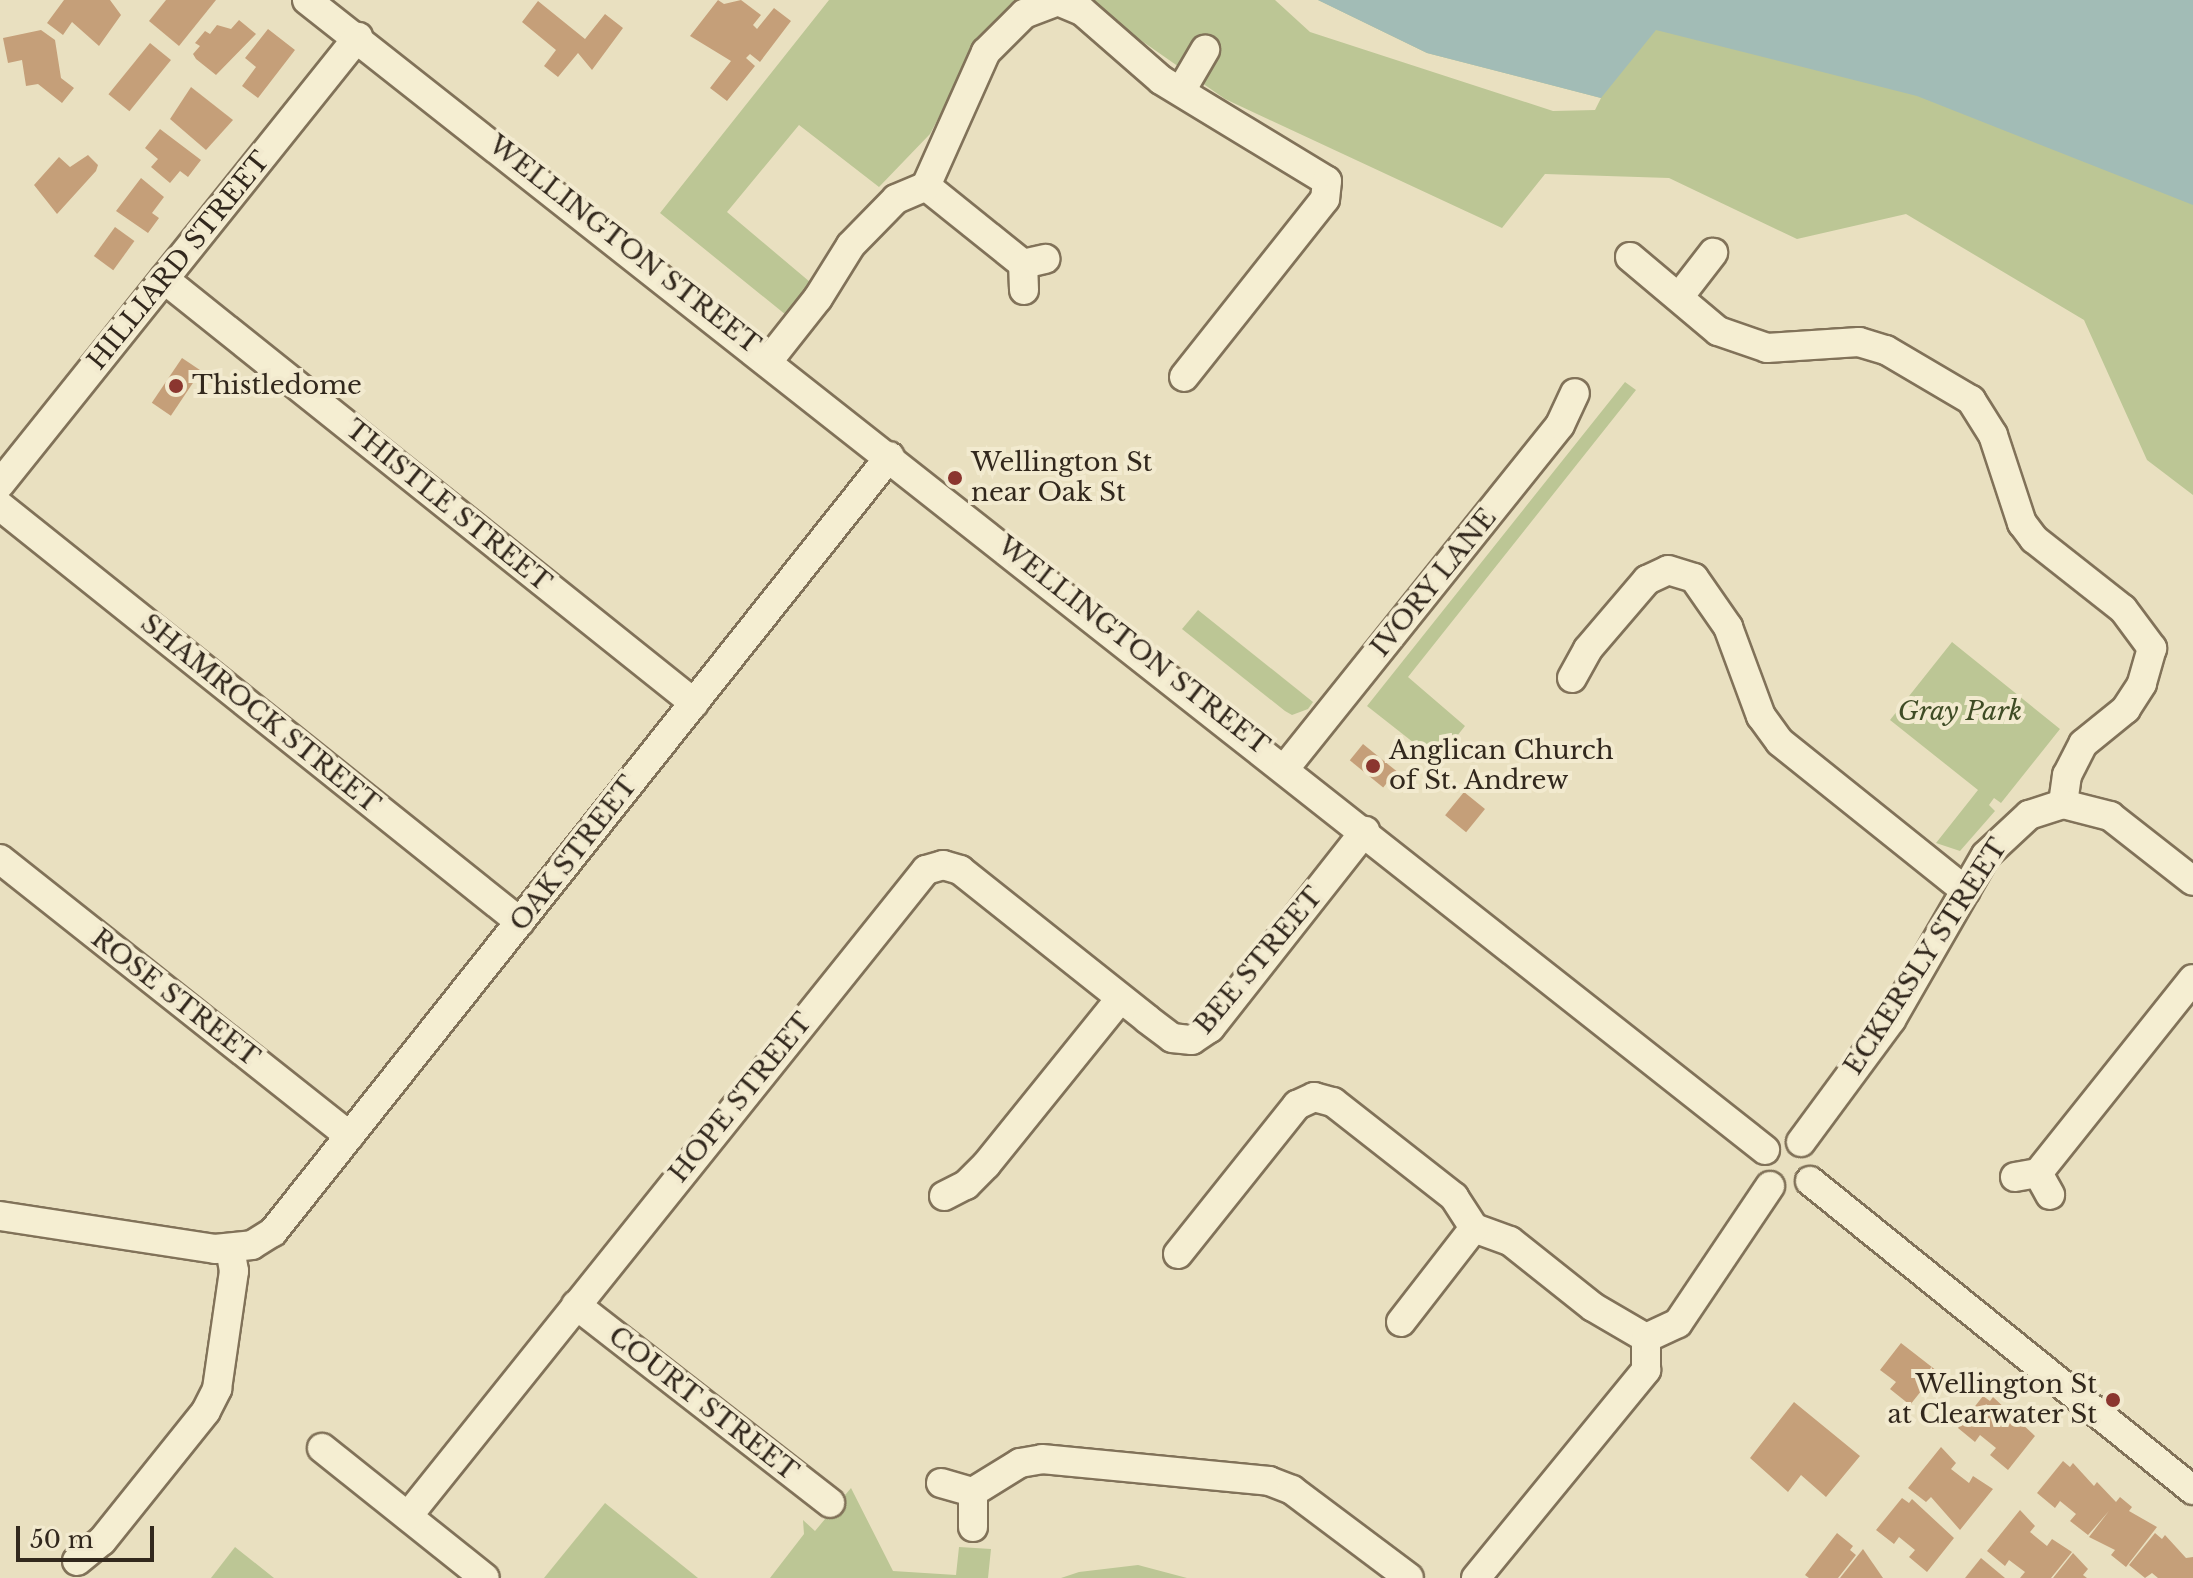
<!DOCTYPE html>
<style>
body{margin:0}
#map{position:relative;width:2193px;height:1578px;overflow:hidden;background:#e9e0c0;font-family:"Libre Baskerville",serif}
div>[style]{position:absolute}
.green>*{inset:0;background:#bcc695}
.water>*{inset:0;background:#a2bcb6}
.building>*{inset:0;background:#c59f79;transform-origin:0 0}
.roads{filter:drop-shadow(2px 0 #817259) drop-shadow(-2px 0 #817259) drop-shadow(0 2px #817259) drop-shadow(0 -2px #817259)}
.minor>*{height:28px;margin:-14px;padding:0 14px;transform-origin:14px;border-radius:14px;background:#f5eed2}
.dots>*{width:22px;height:22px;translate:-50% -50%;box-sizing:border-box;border:4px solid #f2eacf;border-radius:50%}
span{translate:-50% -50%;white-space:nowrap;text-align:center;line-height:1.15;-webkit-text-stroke:8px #f2eacf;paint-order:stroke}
.street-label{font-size:26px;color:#32281d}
.poi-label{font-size:26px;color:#32281d}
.left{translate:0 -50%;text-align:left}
.right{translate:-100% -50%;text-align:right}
.park-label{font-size:26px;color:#3f4c25;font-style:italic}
.scale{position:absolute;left:16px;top:1526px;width:138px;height:36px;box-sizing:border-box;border:4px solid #32281d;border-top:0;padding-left:10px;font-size:24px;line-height:28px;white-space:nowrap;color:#32281d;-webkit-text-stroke:6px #f2eacf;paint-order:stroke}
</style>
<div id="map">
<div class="green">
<div style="clip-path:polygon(829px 0,1018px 0,981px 37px,930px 134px,879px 187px,799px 125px,727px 212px,810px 282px,791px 319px,660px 213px)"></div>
<div style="clip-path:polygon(1083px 0,1275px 0,1310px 32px,1553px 111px,1595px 110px,1601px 98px,1427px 53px,1318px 0,2193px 0,2193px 495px,2147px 460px,2084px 320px,1906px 214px,1797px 239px,1669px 178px,1545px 174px,1502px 228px,1225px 99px)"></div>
<div style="clip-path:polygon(1625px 382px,1636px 390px,1408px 677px,1465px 726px,1437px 761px,1367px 706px)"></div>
<div style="clip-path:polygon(1198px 610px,1313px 702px,1308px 709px,1292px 715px,1285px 711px,1182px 629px)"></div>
<div style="clip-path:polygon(1952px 642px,2060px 729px,2001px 803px,1994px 798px,1989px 805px,1995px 811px,1960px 851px,1936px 843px,1978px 790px,1890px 720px)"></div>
<div style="clip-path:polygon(851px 1488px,893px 1571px,956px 1575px,959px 1547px,991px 1549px,988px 1578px,770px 1578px,804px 1534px,803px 1520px,815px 1531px)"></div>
<div style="clip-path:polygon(605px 1503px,698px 1578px,544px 1578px)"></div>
<div style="clip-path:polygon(235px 1547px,274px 1578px,211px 1578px)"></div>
<div style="clip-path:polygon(1138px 1565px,1187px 1578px,1061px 1578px,1079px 1572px)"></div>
</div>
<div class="water">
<div style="clip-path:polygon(1318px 0,2193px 0,2193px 205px,1917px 96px,1656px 30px,1601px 98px,1427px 53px)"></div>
</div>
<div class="building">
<div style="clip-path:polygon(64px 0,110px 0,121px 15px,99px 46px,72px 22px,63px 35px,47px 23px)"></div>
<div style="clip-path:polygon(166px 0,216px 0,179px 46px,149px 21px)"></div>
<div style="clip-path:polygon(718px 0,724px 4px,741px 0,761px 15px,753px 25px,757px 29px,774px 8px,791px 21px,760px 62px,750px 54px,746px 58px,755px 66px,727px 101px,710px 88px,731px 61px,690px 36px)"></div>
<div style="clip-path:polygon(538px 1px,585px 39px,605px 14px,623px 28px,592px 70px,578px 53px,558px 77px,544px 66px,556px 50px,522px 22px)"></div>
<div style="clip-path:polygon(239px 20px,256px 34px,216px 75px,196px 59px,193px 54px,200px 46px,195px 43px,205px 31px,210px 34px,217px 25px,231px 29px)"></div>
<div style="clip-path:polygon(268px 29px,295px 50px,258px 98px,242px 86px,256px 67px,245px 58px)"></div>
<div style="clip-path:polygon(41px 30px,55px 40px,61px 78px,74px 88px,62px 103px,38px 84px,26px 86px,22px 60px,8px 63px,3px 38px)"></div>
<div style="left:150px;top:43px;width:27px;height:66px;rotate:39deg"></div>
<div style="clip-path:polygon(191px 87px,233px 120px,206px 150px,170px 119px)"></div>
<div style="clip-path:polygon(160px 129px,201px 160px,188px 177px,180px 171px,170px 183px,151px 167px,158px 159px,145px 148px)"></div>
<div style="clip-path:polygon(88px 155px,98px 165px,96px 171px,57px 214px,34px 185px,59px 157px,70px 167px)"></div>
<div style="clip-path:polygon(141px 178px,164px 197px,152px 213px,159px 218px,148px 233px,116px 211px)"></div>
<div style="left:115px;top:227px;width:24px;height:36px;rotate:36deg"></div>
<div style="left:182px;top:358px;width:23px;height:54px;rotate:34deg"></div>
<div style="left:1363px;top:744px;width:43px;height:21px;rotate:39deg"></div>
<div style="left:1464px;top:792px;width:27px;height:30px;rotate:39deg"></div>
<div style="clip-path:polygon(1901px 1343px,1937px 1371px,1910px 1405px,1890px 1389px,1896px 1382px,1880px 1370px)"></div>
<div style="clip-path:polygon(1983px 1396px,1990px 1401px,1993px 1397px,2035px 1436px,2008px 1470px,1990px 1455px,1996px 1448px,1980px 1435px,1975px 1442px,1958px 1428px)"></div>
<div style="clip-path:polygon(1794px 1402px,1860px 1456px,1826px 1497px,1801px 1475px,1788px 1492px,1750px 1458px)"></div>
<div style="clip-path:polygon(1941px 1447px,1956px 1463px,1951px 1469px,1969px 1483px,1973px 1476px,1993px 1489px,1960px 1530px,1931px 1497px,1926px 1502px,1908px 1488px)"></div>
<div style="clip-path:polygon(2063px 1461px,2070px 1467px,2073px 1463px,2094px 1486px,2097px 1482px,2116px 1502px,2120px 1497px,2132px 1507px,2129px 1511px,2157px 1527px,2126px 1567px,2111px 1555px,2115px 1550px,2089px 1537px,2109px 1511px,2088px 1535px,2070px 1521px,2076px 1514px,2060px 1501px,2055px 1508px,2037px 1493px)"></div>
<div style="clip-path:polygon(1902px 1498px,1909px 1503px,1912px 1499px,1954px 1538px,1927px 1572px,1909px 1557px,1915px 1550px,1899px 1537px,1894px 1544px,1876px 1530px)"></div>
<div style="clip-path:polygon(2020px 1510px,2035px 1526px,2030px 1532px,2047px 1546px,2052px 1539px,2072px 1552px,2051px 1578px,2020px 1578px,2025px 1572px,2009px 1560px,2005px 1566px,1987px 1551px)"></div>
<div style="clip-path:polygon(1837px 1533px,1853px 1546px,1850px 1550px,1856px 1555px,1838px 1578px,1809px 1578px,1805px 1575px)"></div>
<div style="clip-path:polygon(2155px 1533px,2162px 1539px,2165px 1535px,2186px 1558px,2193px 1557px,2193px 1578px,2158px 1578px,2152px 1573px,2145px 1578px,2129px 1565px)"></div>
<div style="clip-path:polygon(1863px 1549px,1883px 1578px,1840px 1578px)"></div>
<div style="clip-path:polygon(2073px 1553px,2088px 1569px,2083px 1575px,2087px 1578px,2053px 1578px)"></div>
<div style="clip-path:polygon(1981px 1558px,2005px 1578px,1965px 1578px)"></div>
</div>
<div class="roads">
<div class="minor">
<div style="left:307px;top:0;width:1857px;rotate:38.26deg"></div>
<div style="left:1181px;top:91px;width:48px;rotate:-59.7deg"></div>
<div style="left:926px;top:186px;width:124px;rotate:38.8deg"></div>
<div style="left:1630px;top:257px;width:115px;rotate:40.1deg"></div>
<div style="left:1718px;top:331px;width:52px;rotate:19.1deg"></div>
<div style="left:1767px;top:348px;width:92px;rotate:-3.7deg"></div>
<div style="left:1859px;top:342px;width:28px;rotate:17deg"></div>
<div style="left:1886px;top:350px;width:99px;rotate:30.5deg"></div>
<div style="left:1971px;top:400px;width:41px;rotate:57.8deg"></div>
<div style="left:1993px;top:435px;width:93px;rotate:71.8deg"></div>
<div style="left:2022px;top:523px;width:20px;rotate:53deg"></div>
<div style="left:2034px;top:539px;width:113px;rotate:38.2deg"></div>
<div style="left:2123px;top:609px;width:49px;rotate:53.4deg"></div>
<div style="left:2152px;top:648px;width:37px;rotate:106deg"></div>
<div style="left:2142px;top:684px;width:30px;rotate:123deg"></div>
<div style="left:2126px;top:709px;width:55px;rotate:140.9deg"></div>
<div style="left:2083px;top:744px;width:35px;rotate:117deg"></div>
<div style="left:2067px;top:775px;width:29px;rotate:98deg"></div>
<div style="left:164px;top:279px;width:679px;rotate:38.66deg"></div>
<div style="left:1024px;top:290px;width:26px;rotate:-92deg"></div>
<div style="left:1023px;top:264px;width:23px;rotate:-13deg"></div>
<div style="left:1679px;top:297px;width:56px;rotate:-52.3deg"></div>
<div style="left:769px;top:360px;width:79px;rotate:-51.7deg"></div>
<div style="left:818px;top:298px;width:62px;rotate:-58.1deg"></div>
<div style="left:851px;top:245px;width:64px;rotate:-45.6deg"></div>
<div style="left:896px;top:199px;width:33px;rotate:-23deg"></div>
<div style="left:926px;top:186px;width:147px;rotate:-65.9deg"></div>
<div style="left:986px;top:52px;width:54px;rotate:-45deg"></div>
<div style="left:1024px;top:14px;width:36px;rotate:-21deg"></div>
<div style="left:1058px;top:1px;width:26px;rotate:23deg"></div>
<div style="left:1082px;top:11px;width:105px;rotate:41.1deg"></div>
<div style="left:1161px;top:80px;width:194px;rotate:31.3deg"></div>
<div style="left:1327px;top:181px;width:18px;rotate:96deg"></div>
<div style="left:1325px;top:199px;width:227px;rotate:128.4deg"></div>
<div style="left:0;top:484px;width:573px;rotate:-51.31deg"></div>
<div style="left:0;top:506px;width:666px;rotate:38.66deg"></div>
<div style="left:1572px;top:678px;width:33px;rotate:-61deg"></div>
<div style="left:1588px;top:649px;width:91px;rotate:-49.5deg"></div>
<div style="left:1647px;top:580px;width:23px;rotate:-25deg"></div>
<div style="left:1668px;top:570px;width:27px;rotate:17deg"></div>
<div style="left:1694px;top:578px;width:60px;rotate:55.2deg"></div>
<div style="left:1728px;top:627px;width:95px;rotate:69.7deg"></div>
<div style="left:1761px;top:716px;width:32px;rotate:54deg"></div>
<div style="left:1780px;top:742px;width:238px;rotate:38.7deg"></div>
<div style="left:1286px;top:767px;width:438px;rotate:-51.3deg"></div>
<div style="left:1560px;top:425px;width:35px;rotate:-65deg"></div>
<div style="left:0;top:859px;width:446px;rotate:38.4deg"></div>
<div style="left:1801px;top:1142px;width:152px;rotate:-53.6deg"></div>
<div style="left:1891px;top:1020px;width:190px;rotate:-60.1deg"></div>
<div style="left:1986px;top:855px;width:59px;rotate:-42.9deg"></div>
<div style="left:2029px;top:815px;width:36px;rotate:-18deg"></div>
<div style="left:2063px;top:804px;width:49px;rotate:14.3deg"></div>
<div style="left:2110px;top:816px;width:105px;rotate:38.1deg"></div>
<div style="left:2038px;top:1173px;width:248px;rotate:-51.4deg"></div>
<div style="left:2015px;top:1177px;width:23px;rotate:-10deg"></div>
<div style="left:2038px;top:1173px;width:25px;rotate:61deg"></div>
<div style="left:1810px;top:1181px;width:492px;rotate:38.9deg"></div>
<div style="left:944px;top:1196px;width:25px;rotate:-27deg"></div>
<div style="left:966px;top:1185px;width:28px;rotate:-45deg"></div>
<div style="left:986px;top:1165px;width:213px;rotate:-51.1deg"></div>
<div style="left:0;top:1216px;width:218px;rotate:8.7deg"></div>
<div style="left:215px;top:1249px;width:37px;rotate:-6deg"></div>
<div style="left:252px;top:1245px;width:25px;rotate:-32deg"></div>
<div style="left:273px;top:1232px;width:991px;rotate:-51.51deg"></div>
<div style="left:1178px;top:1254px;width:191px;rotate:-51.4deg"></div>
<div style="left:1297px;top:1105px;width:19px;rotate:-25deg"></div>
<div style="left:1314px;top:1097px;width:20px;rotate:15deg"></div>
<div style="left:1333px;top:1102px;width:154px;rotate:38.1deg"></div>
<div style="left:1454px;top:1197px;width:37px;rotate:57deg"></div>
<div style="left:1474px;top:1228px;width:38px;rotate:20deg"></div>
<div style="left:1510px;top:1241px;width:106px;rotate:38.5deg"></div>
<div style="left:1593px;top:1307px;width:61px;rotate:30.3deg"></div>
<div style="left:576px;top:1305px;width:322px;rotate:37.9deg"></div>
<div style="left:1401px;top:1322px;width:119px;rotate:-52.2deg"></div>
<div style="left:322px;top:1448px;width:208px;rotate:38.6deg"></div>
<div style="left:941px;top:1483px;width:33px;rotate:16deg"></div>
<div style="left:973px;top:1492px;width:35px;rotate:90deg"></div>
<div style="left:973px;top:1492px;width:55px;rotate:-31.7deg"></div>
<div style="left:1020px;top:1463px;width:22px;rotate:-10deg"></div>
<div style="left:1042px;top:1459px;width:228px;rotate:5.5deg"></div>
<div style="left:1269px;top:1481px;width:25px;rotate:21deg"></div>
<div style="left:1292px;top:1490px;width:146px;rotate:36.9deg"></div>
<div style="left:408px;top:1516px;width:828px;rotate:-51.28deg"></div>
<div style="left:926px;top:870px;width:18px;rotate:-16deg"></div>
<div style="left:943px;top:865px;width:18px;rotate:16deg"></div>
<div style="left:960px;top:870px;width:239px;rotate:38.5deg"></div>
<div style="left:1147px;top:1019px;width:31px;rotate:37deg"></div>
<div style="left:1172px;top:1038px;width:20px;rotate:6deg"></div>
<div style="left:1192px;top:1040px;width:22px;rotate:-34deg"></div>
<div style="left:1210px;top:1028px;width:251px;rotate:-51.8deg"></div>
<div style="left:77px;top:1561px;width:32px;rotate:-39deg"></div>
<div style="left:102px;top:1541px;width:166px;rotate:-51.3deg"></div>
<div style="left:206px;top:1411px;width:25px;rotate:-63deg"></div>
<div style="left:217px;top:1389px;width:119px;rotate:-81.8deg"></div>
<div style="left:234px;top:1271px;width:23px;rotate:-100deg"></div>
<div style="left:1476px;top:1578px;width:269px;rotate:-50.7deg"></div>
<div style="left:1646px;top:1370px;width:32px;rotate:-90deg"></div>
<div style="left:1646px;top:1338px;width:35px;rotate:-25deg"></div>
<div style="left:1678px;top:1323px;width:165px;rotate:-56.1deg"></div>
</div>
</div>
<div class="dots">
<div style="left:176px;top:386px;background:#8b362f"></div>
<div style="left:955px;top:478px;background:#8b362f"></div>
<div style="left:1373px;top:766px;background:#8b362f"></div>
<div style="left:2113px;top:1400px;background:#8b362f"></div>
</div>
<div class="street-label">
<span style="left:624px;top:245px;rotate:38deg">WELLINGTON STREET</span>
<span style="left:179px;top:261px;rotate:-51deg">HILLIARD STREET</span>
<span style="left:448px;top:506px;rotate:39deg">THISTLE STREET</span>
<span style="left:1434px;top:583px;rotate:-51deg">IVORY LANE</span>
<span style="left:1133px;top:646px;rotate:38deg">WELLINGTON STREET</span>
<span style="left:260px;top:714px;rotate:39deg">SHAMROCK STREET</span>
<span style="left:574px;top:854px;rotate:-52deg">OAK STREET</span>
<span style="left:1926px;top:957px;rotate:-57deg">ECKERSLY STREET</span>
<span style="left:1259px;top:961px;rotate:-50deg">BEE STREET</span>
<span style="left:175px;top:998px;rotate:38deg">ROSE STREET</span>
<span style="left:741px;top:1098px;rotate:-51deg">HOPE STREET</span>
<span style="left:703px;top:1404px;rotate:38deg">COURT STREET</span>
</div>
<div class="poi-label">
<span class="left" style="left:192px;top:386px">Thistledome</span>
<span class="left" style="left:971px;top:478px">Wellington St<br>near Oak St</span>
<span class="left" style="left:1389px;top:766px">Anglican Church<br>of St. Andrew</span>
<span class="right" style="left:2097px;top:1400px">Wellington St<br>at Clearwater St</span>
</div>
<div class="park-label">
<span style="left:1960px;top:712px">Gray Park</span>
</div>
<div class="scale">50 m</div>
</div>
